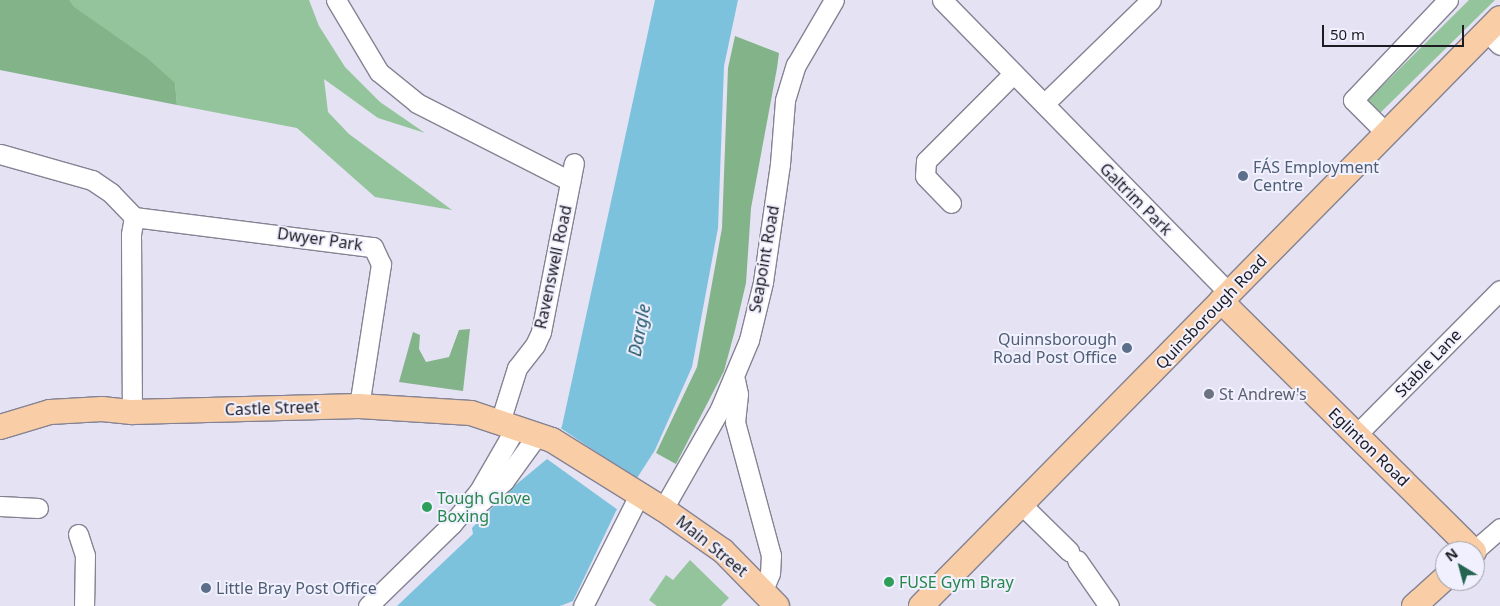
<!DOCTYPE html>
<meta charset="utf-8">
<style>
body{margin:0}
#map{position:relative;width:1500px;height:606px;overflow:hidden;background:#e4e2f3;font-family:"Noto Sans",sans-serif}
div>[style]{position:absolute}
.green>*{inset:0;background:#94c49b}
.forest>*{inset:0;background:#82b389}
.water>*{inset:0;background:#7cc2dc}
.pier>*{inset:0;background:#e4e2f3}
.roads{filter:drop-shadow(1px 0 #858393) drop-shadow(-1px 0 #858393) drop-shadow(0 1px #858393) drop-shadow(0 -1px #858393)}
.minor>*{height:19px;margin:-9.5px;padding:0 9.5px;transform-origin:9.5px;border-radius:9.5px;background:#fff}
.major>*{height:24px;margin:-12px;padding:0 12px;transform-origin:12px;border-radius:12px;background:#f9cea6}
.dots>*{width:14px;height:14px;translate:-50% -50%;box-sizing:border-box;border:2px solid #f1f0fe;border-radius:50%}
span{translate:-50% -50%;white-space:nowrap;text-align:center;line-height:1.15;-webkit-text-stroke:4px #f1f0fe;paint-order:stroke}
.service-label{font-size:16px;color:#4e5e75}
.left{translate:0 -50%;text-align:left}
.right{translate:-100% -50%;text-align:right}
.street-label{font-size:16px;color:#1c1b21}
.worship-label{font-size:16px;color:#5b616d}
.leisure-label{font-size:16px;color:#27864d}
.water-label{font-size:18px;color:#1e576a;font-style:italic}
.north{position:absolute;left:1435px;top:541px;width:50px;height:50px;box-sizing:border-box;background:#f1f0fe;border:1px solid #9c9ba6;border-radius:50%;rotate:323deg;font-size:14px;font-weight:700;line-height:20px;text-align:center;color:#1c1b21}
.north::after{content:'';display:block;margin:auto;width:18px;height:22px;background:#256450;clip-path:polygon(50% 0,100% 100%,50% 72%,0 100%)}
.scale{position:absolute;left:1322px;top:25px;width:142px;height:22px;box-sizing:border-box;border:2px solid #1c1b21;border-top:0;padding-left:6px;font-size:15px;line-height:18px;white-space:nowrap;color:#1c1b21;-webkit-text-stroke:4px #f1f0fe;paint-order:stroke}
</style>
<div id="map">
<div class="green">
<div style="clip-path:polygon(35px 0,309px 0,319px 26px,345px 67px,380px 102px,425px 133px,378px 118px,324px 79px,328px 112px,349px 134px,452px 210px,375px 197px,297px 128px,177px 105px,175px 83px)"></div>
<div style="clip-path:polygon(1469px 0,1495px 0,1379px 114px,1367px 101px)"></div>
<div style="clip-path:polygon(690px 560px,729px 598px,721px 606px,657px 606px,649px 600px,666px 575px,673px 580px)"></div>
</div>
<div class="forest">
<div style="clip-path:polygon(0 0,69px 0,74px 7px,147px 58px,175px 83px,177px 105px,0 70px)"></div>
<div style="clip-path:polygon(735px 36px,779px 53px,777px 68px,751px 208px,746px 283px,735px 330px,724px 371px,676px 464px,656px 453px,697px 367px,722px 228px,728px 68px)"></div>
<div style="clip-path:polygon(470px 329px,463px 391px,399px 382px,413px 332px,420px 335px,419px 349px,426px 362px,449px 357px,459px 330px)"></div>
</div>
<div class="water">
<div style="clip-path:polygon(655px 0,738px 0,724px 66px,718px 228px,692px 367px,655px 450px,616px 511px,573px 601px,560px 606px,397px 606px,473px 534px,472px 528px,512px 488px,547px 459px,562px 426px)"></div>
</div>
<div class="pier">
<div style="clip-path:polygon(559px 427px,638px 480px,618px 510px,547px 459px)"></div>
</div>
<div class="roads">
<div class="minor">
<div style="left:336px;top:0;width:84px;rotate:59.2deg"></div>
<div style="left:379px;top:72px;width:49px;rotate:39.2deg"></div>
<div style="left:417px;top:103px;width:172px;rotate:27deg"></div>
<div style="left:942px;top:0;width:410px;rotate:45.6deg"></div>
<div style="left:1487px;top:32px;width:18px;rotate:45deg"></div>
<div style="left:1044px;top:104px;width:149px;rotate:-44.2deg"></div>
<div style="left:1387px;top:134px;width:48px;rotate:-135deg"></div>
<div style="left:1353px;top:100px;width:138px;rotate:-46.5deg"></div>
<div style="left:0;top:154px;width:96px;rotate:15.8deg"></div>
<div style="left:92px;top:180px;width:23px;rotate:34deg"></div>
<div style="left:111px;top:193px;width:33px;rotate:46deg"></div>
<div style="left:134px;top:217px;width:17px;rotate:100deg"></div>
<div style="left:131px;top:234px;width:178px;rotate:89.7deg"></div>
<div style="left:951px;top:203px;width:37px;rotate:-134deg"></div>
<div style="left:925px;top:176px;width:15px;rotate:-86deg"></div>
<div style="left:926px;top:161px;width:124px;rotate:-45deg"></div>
<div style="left:134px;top:217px;width:241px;rotate:7.2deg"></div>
<div style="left:373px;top:247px;width:19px;rotate:65deg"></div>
<div style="left:381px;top:264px;width:144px;rotate:98.8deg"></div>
<div style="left:735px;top:380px;width:14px;rotate:78deg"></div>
<div style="left:738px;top:394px;width:28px;rotate:96deg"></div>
<div style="left:735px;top:422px;width:138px;rotate:74.9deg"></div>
<div style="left:771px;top:555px;width:18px;rotate:93deg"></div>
<div style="left:770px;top:573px;width:18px;rotate:112deg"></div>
<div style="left:500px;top:422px;width:57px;rotate:-72.5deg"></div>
<div style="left:517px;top:368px;width:29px;rotate:-52deg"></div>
<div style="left:535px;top:345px;width:14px;rotate:-65deg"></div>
<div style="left:541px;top:332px;width:172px;rotate:-79deg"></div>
<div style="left:1356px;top:435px;width:204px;rotate:-45.2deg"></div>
<div style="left:1022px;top:505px;width:66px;rotate:44.4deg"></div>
<div style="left:0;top:506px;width:38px;rotate:3deg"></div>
<div style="left:475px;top:507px;width:39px;rotate:-42deg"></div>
<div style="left:504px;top:481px;width:58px;rotate:-54.1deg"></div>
<div style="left:663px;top:509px;width:115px;rotate:-60.3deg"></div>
<div style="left:720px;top:409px;width:75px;rotate:-67.2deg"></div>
<div style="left:749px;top:340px;width:60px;rotate:-76.4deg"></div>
<div style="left:763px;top:282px;width:119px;rotate:-81.8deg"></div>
<div style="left:780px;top:164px;width:64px;rotate:-85.5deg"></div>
<div style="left:785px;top:100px;width:37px;rotate:-73deg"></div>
<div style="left:796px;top:65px;width:75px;rotate:-59.7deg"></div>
<div style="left:78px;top:534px;width:22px;rotate:72deg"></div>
<div style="left:85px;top:555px;width:51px;rotate:91.1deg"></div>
<div style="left:1475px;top:550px;width:33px;rotate:-41deg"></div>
<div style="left:1077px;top:560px;width:56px;rotate:55.2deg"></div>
<div style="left:368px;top:606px;width:117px;rotate:-44.3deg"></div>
<div style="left:452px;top:524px;width:43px;rotate:-50.7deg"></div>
<div style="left:479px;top:491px;width:74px;rotate:-60deg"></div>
<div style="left:583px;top:606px;width:124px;rotate:-63.2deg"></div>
</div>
<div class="major">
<div style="left:1221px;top:301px;width:356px;rotate:44.7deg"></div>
<div style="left:0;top:427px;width:52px;rotate:-16.7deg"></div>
<div style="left:50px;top:412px;width:52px;rotate:-3.3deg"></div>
<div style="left:102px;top:409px;width:30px;rotate:6deg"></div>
<div style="left:132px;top:412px;width:227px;rotate:-1.5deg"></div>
<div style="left:359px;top:406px;width:112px;rotate:3.6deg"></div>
<div style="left:471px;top:413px;width:85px;rotate:18.4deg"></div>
<div style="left:552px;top:440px;width:131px;rotate:31.9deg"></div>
<div style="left:663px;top:509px;width:73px;rotate:35deg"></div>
<div style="left:723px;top:551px;width:77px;rotate:45.5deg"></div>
<div style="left:921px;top:606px;width:825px;rotate:-45.44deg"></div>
<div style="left:1414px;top:606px;width:42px;rotate:-42.1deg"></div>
</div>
</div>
<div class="dots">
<div style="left:1243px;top:176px;background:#5c6f8a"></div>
<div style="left:1127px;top:348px;background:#5c6f8a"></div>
<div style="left:1209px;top:394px;background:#6b7280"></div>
<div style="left:427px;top:507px;background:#2e9e5b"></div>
<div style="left:889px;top:582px;background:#2e9e5b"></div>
<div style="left:206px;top:588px;background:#5c6f8a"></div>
</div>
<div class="service-label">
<span class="left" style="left:1253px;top:176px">FÁS Employment<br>Centre</span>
<span class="right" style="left:1117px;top:348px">Quinnsborough<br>Road Post Office</span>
<span class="left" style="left:216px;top:588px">Little Bray Post Office</span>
</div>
<div class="street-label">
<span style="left:1136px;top:199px;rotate:45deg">Galtrim Park</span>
<span style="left:320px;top:239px;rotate:8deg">Dwyer Park</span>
<span style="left:764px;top:259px;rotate:-80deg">Seapoint Road</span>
<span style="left:553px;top:267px;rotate:-78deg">Ravenswell Road</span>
<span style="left:1211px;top:312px;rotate:-46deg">Quinsborough Road</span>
<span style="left:1428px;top:363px;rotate:-46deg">Stable Lane</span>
<span style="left:272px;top:408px;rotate:-2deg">Castle Street</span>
<span style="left:1369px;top:447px;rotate:44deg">Eglinton Road</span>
<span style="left:712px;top:546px;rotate:39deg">Main Street</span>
</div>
<div class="worship-label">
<span class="left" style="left:1219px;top:394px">St Andrew's</span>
</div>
<div class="leisure-label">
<span class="left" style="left:437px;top:507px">Tough Glove<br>Boxing</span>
<span class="left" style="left:899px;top:582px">FUSE Gym Bray</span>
</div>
<div class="water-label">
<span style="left:639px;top:330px;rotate:-79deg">Dargle</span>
</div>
<div class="north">N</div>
<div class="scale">50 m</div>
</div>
